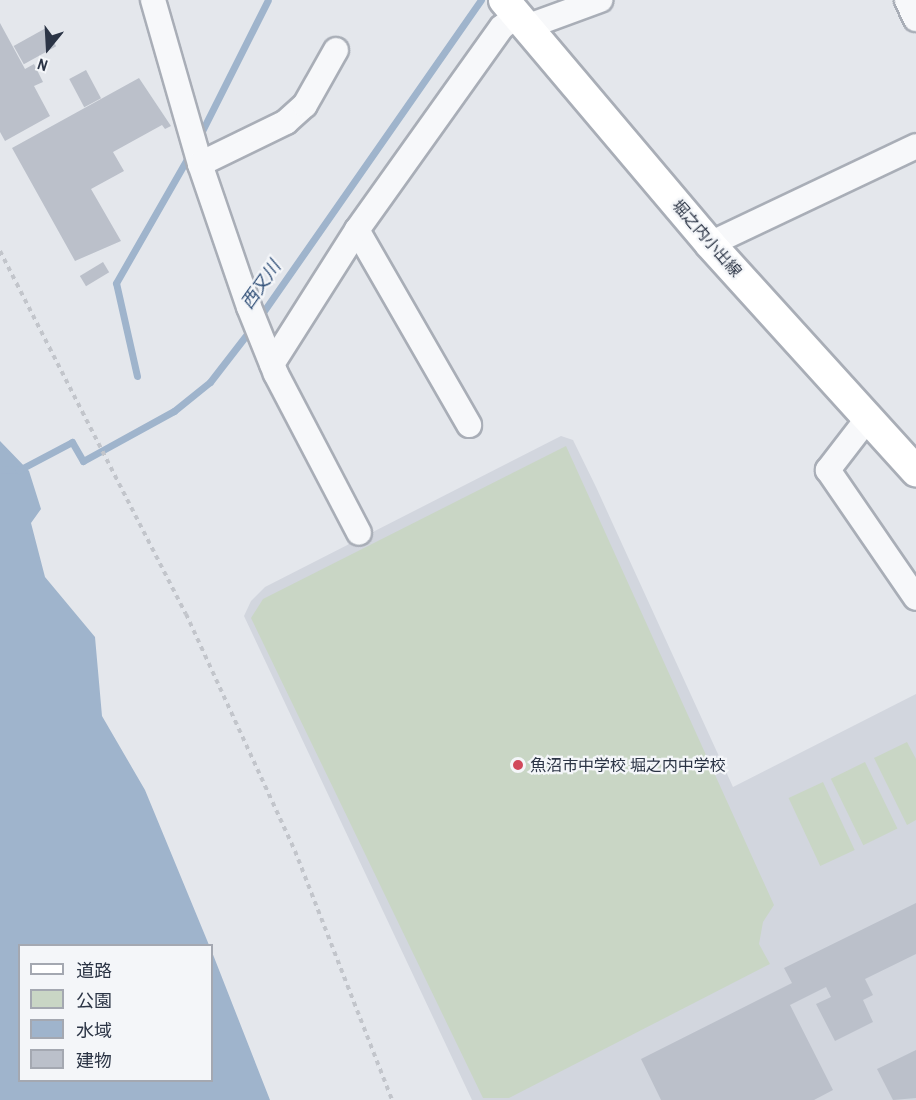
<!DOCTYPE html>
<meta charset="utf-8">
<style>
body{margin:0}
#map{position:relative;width:916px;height:1100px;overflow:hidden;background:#e4e7ec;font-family:"Archivo Narrow","Noto Sans JP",sans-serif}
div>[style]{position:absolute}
.built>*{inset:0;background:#d2d6de}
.green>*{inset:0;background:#c9d6c5;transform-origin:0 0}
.water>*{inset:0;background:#9fb4cc}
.stream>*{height:7px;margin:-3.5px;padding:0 3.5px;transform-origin:3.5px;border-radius:3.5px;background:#9fb4cc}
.building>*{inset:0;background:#bbc0ca;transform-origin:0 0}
.path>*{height:4px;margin-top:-2px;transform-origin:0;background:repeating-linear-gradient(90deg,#c2c5cb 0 4.5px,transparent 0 9px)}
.roads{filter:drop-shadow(2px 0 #a9aeb7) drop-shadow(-2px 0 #a9aeb7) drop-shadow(0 2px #a9aeb7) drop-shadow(0 -2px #a9aeb7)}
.minor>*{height:24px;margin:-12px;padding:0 12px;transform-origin:12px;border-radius:12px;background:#f7f8fa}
.major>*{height:30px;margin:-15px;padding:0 15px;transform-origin:15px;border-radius:15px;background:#fff}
.dots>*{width:16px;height:16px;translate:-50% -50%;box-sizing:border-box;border:3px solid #f4f6f9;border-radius:50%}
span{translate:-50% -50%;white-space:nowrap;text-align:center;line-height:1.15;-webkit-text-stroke:4.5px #f4f6f9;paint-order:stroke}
.street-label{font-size:16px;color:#2b3445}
.poi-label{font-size:16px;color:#2b3445}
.left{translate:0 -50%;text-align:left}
.water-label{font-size:18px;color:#34527a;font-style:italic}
.legend{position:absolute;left:18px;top:944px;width:195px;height:138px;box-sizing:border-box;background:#f4f6f9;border:2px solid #a4a8b1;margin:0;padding:8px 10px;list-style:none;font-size:18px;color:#2b3445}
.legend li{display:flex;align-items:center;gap:12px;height:30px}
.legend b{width:30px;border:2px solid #a4a8b1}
.north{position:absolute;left:18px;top:18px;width:60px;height:60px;-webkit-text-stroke:4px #f4f6f9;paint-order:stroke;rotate:198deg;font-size:16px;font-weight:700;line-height:24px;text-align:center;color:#2b3445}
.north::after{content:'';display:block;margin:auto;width:21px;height:27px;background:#2b3445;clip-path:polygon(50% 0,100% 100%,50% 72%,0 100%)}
</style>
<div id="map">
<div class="built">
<div style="clip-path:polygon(561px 436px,573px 440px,596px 487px,733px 787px,916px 694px,916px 1100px,472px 1100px,244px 616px,251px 601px,265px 587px)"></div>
</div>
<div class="green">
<div style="clip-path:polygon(566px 446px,774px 905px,763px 922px,759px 944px,770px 964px,509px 1098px,483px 1098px,251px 618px,263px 599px)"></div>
<div style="clip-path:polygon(907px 742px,916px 759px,916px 820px,907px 825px,874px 758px)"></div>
<div style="left:865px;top:762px;width:74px;height:38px;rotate:64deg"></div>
<div style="left:823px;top:782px;width:75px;height:38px;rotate:65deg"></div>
</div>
<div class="water">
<div style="clip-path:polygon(0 441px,29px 471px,41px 509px,31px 523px,45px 577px,95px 637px,102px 716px,145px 790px,209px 945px,20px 946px,20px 1080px,212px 1080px,212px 952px,270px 1100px,0 1100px)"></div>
</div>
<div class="stream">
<div style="left:199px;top:137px;width:153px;rotate:-63.3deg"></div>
<div style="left:259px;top:318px;width:388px;rotate:-55.1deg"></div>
<div style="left:137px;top:376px;width:95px;rotate:-102.7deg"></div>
<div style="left:116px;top:283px;width:151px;rotate:-60.2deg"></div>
<div style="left:0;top:469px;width:19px;rotate:3deg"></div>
<div style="left:19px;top:470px;width:60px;rotate:-27.8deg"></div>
<div style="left:72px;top:442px;width:22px;rotate:60deg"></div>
<div style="left:83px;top:461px;width:104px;rotate:-28.8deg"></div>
<div style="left:174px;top:411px;width:46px;rotate:-38.9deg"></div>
<div style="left:210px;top:382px;width:67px;rotate:-52.3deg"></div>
</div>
<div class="building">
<div style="clip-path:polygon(0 23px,25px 69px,34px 64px,43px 82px,34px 86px,50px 116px,5px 141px,0 132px)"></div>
<div style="left:46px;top:28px;width:21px;height:37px;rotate:61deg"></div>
<div style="left:86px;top:70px;width:32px;height:19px;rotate:62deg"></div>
<div style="clip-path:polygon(139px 78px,171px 126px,165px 129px,162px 125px,113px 152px,124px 171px,91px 189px,121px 241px,75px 261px,12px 148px)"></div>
<div style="left:103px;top:262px;width:12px;height:27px;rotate:59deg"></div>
<div style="clip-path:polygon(916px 903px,916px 954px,865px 979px,873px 995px,863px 1000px,873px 1022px,835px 1041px,816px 1004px,831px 997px,826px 987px,790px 1005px,833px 1090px,814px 1100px,661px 1100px,641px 1059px,792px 983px,784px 968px)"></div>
<div style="clip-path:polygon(916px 1050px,916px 1098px,893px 1100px,877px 1069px)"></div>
</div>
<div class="path">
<div style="left:0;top:251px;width:408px;rotate:62.9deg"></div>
<div style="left:186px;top:614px;width:261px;rotate:65.3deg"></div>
<div style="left:295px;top:851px;width:267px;rotate:68.7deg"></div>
</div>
<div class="roads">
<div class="minor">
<div style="left:153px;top:0;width:171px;rotate:74deg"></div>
<div style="left:200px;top:164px;width:151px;rotate:71.1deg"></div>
<div style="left:249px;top:307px;width:72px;rotate:68.1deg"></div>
<div style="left:276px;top:374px;width:179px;rotate:62.4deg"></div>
<div style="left:907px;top:0;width:21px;rotate:65deg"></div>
<div style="left:529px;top:26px;width:76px;rotate:-20.1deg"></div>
<div style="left:200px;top:164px;width:96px;rotate:-26deg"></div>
<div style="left:286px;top:122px;width:25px;rotate:-42deg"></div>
<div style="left:305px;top:105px;width:63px;rotate:-60.6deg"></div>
<div style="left:357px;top:230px;width:225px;rotate:60.1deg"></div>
<div style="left:710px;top:244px;width:228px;rotate:-25.4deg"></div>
<div style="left:272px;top:364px;width:159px;rotate:-57.6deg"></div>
<div style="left:357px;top:230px;width:249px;rotate:-54.5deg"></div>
<div style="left:502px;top:27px;width:20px;rotate:-37deg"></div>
<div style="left:868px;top:418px;width:66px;rotate:127.6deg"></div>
<div style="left:828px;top:470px;width:155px;rotate:55.5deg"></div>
</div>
<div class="major">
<div style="left:504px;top:0;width:319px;rotate:49.8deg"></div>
<div style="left:710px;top:244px;width:307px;rotate:47.8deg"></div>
</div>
</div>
<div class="dots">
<div style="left:518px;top:765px;background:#d1495b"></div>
</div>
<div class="street-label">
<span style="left:707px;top:238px;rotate:49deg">堀之内小出線</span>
</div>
<div class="poi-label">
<span class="left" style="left:530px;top:765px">魚沼市中学校 堀之内中学校</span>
</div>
<div class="water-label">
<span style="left:261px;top:285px;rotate:-55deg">西又川</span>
</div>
<ul class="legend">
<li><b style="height:8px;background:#fff"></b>道路</li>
<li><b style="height:16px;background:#c9d6c5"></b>公園</li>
<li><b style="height:16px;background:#9fb4cc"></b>水域</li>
<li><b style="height:16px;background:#bbc0ca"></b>建物</li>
</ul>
<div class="north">N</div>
</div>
